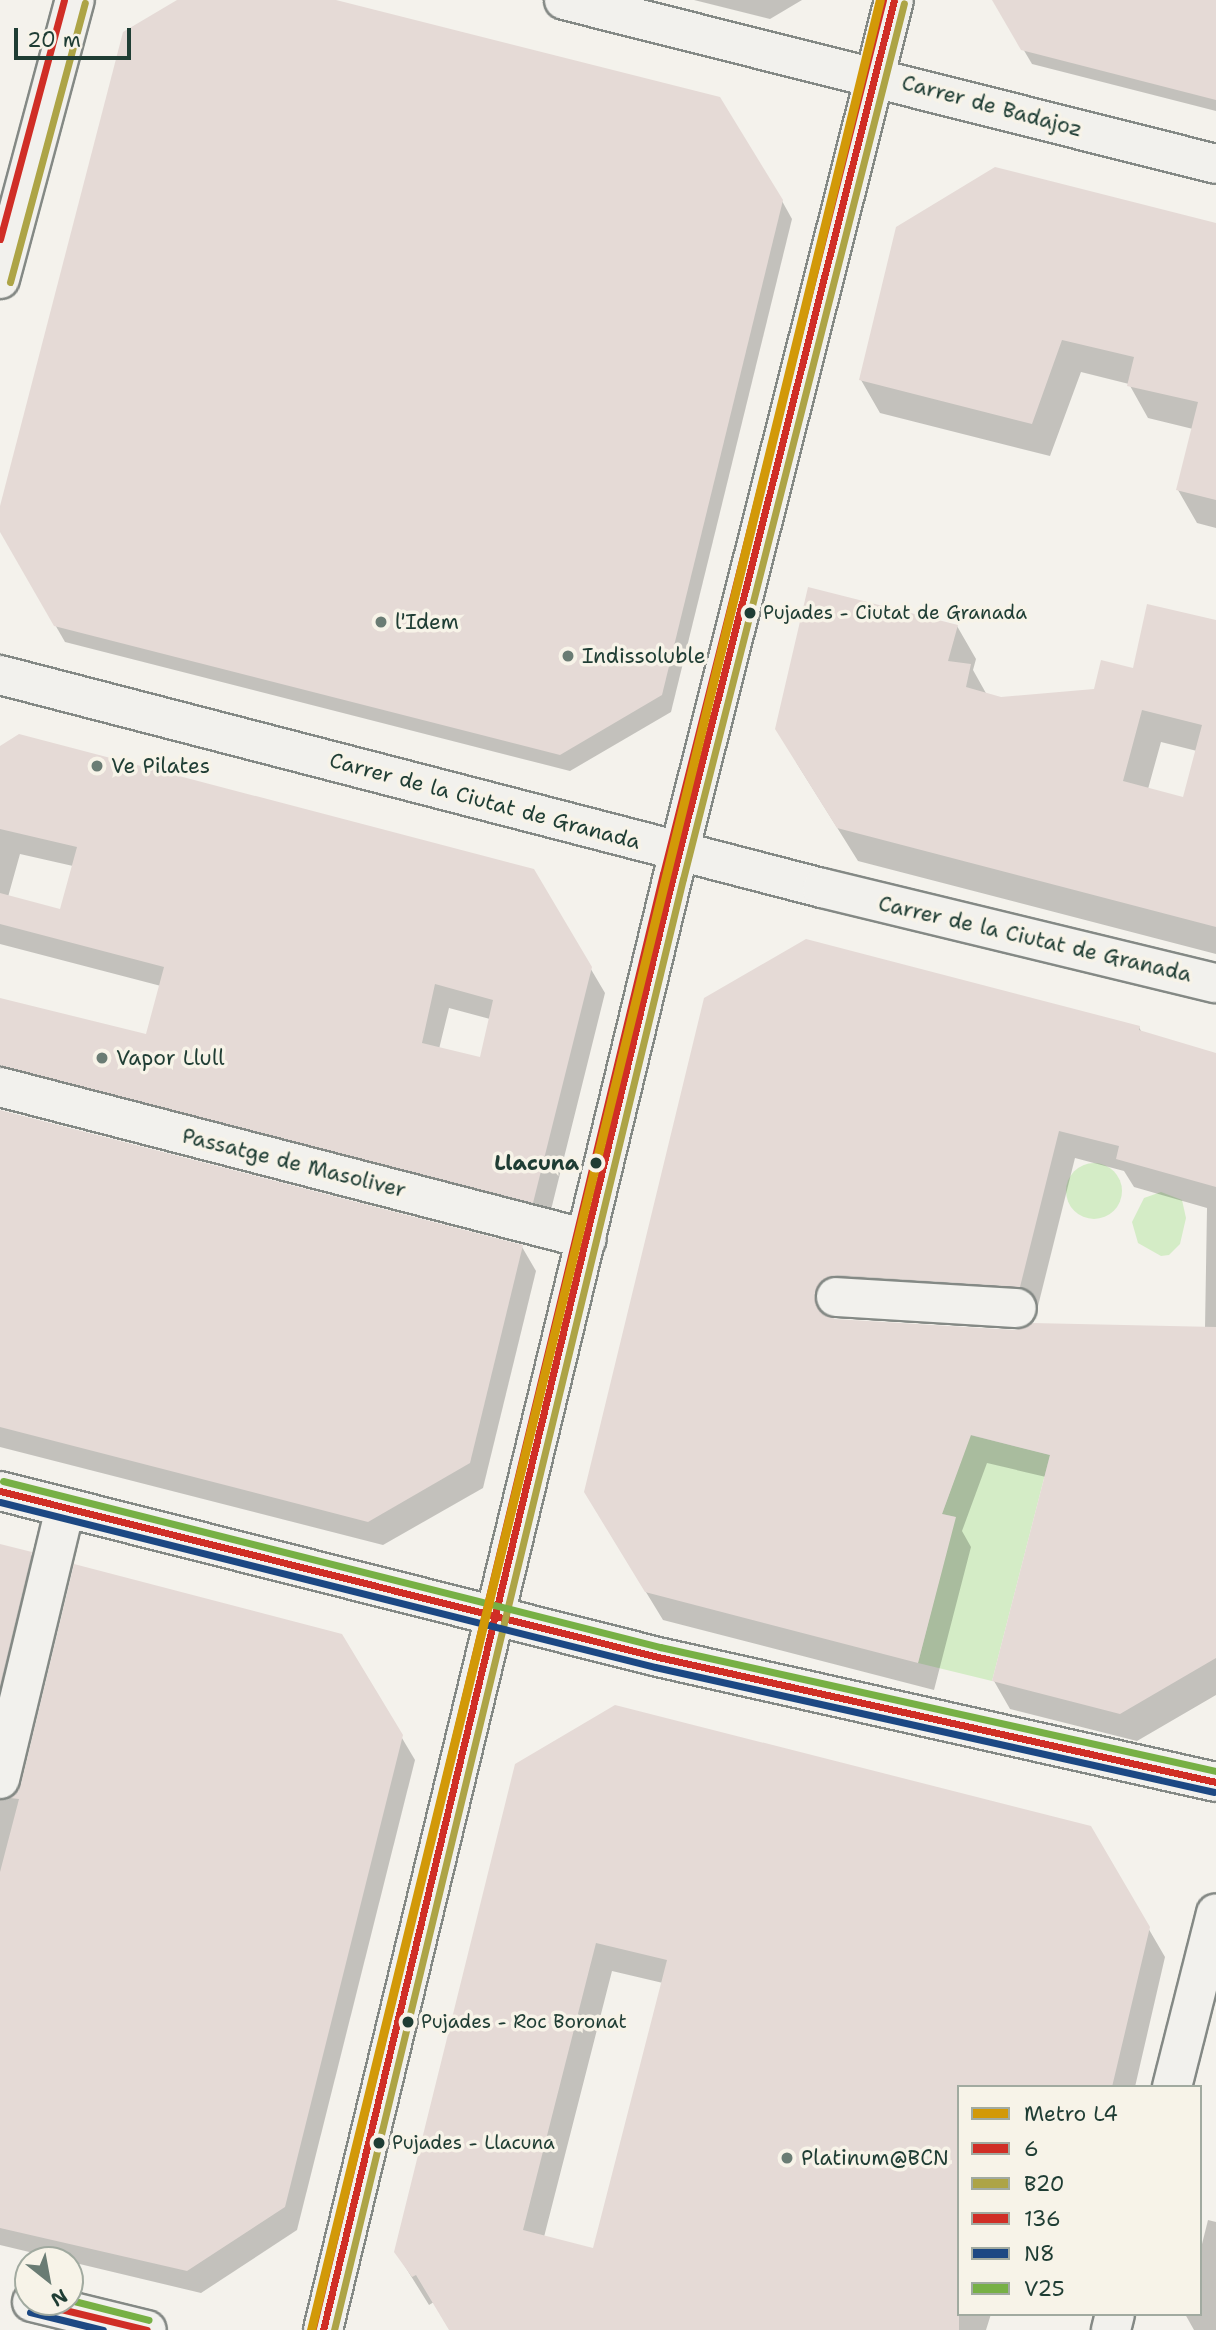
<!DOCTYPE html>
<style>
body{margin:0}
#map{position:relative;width:1216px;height:2330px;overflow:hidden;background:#f4f2ec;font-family:"Shantell Sans",sans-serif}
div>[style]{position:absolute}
.green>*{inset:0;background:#d4ecc6}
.round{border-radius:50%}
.shadow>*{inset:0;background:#0003}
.building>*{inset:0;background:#e5dad6}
.roads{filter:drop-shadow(2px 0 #848985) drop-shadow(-2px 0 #848985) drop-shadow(0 2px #848985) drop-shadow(0 -2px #848985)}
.street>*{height:38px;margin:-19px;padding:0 19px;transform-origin:19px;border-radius:19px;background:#f2f1ed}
.secondary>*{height:38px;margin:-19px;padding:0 19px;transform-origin:19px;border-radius:19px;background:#f2f1ed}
.bus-1>*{height:7px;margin:-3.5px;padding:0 3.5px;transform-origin:3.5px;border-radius:3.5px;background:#d02e26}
.bus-2>*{height:7px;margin:-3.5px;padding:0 3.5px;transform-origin:3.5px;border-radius:3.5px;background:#ada446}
.bus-3>*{height:7px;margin:-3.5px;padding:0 3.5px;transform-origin:3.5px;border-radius:3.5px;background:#d02e26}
.bus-4>*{height:7px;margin:-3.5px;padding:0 3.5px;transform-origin:3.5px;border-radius:3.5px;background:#1c4883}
.bus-5>*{height:7px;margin:-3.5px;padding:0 3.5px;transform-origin:3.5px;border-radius:3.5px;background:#77b045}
.metro-1>*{height:9px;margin:-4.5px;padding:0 4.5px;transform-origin:4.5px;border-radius:4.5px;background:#d29908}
.dots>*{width:19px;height:19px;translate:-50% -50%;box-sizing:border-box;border:4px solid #f7f3e8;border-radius:50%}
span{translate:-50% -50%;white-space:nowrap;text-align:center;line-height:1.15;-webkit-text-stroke:7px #f7f3e8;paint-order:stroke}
.bus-label{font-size:19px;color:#1f3d34}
.left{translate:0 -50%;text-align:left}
.street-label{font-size:21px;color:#1f3d34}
.poi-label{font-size:21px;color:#1f3d34}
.stop-label{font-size:21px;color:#1f3d34;font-weight:700}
.right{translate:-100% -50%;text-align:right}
.legend{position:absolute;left:957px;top:2085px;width:245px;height:231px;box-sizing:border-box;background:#f7f3e8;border:2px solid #a1aaa0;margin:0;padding:9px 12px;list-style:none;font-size:21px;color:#1f3d34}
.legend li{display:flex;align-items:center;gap:14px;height:35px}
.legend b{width:35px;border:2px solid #a1aaa0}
.north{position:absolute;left:14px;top:2246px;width:70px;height:70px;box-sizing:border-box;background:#f7f3e8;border:2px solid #a1aaa0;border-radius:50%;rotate:149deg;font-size:19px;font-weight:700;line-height:28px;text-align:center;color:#1f3d34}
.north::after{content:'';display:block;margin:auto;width:24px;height:32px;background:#6a7c74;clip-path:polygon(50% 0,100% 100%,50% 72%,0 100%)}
.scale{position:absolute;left:14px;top:28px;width:117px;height:32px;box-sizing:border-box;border:4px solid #1f3d34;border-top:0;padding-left:9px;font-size:21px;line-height:24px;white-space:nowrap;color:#1f3d34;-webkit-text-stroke:5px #f7f3e8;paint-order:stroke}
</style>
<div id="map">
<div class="green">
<div class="round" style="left:1066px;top:1163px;width:56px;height:56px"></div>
<div style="clip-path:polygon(1161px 1192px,1182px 1200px,1186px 1218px,1180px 1244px,1169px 1255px,1161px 1256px,1138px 1243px,1132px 1222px,1144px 1198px)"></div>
<div style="clip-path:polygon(970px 1435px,1050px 1455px,992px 1681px,918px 1663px,955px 1517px,942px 1514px)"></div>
</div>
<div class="shadow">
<div style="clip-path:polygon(180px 0,329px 0,782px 201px,792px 219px,671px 712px,570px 771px,65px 642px,0 529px,0 514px)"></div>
<div style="clip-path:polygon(694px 0,802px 0,770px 19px)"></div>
<div style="clip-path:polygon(994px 0,1216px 0,1216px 111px,1032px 64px)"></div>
<div style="clip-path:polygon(1216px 224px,1216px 528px,1197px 523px,1178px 490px,1193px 429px,1148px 418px,1129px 384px,1081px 372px,1050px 456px,880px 413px,861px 380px)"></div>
<div style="clip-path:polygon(evenodd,1216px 622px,1216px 954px,858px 861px,796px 762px,957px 626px,976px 659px,973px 670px,987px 695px,1001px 699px,1095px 691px,1216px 622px,1161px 742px,1197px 751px,1185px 799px,1148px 789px,1161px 742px)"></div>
<div style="clip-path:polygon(evenodd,0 748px,533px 871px,605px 993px,547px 1226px,0 1098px,0 1000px,147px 1036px,161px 986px,0 944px,0 748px,20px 854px,73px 866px,61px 911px,8px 897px,20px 854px,0 748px,449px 1008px,490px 1019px,481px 1060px,439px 1049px,449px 1008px)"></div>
<div style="clip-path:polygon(evenodd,706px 999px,1139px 1027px,1142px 1033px,1216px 1055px,1216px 1695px,1137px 1741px,1010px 1709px,994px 1681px,1046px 1477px,987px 1463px,962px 1531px,971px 1547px,934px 1690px,663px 1620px,602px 1520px,706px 999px,1075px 1158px,1124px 1171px,1134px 1187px,1207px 1208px,1205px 1328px,1016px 1332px,832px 1320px,842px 1306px,854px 1303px,1036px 1314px,1075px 1158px)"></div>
<div style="clip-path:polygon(0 1111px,522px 1247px,536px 1271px,483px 1488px,383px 1545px,0 1447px)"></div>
<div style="clip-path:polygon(0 1546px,31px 1554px,44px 1577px,0 1716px)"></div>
<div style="clip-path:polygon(341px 1635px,415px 1760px,297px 2230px,201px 2293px,0 2245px,0 1800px)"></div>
<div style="clip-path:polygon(evenodd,517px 1765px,1090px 1828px,1165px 1957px,1135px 2087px,959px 2087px,959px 2314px,991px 2314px,986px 2330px,451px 2330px,434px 2302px,429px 2305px,396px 2252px,517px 1765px,612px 1971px,663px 1983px,594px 2250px,544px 2237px,612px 1971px)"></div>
<div style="clip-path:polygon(1208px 2220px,1216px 2222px,1216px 2330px,1194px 2330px,1185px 2314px,1200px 2314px,1200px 2252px)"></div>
</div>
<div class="building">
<div style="clip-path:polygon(177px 0,336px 0,720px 97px,783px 200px,662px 695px,560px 755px,54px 626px,0 532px,0 506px,123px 32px)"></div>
<div style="clip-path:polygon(992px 0,1216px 0,1216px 100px,1021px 50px)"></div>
<div style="clip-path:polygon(995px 167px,1216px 223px,1216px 500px,1176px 490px,1198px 402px,1127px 386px,1134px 357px,1062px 340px,1032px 424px,859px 380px,896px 227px)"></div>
<div style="clip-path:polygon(evenodd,808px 587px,958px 625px,948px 661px,971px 664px,966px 687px,1001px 697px,1094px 689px,1101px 660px,1133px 668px,1147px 604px,1216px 620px,1216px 927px,837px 828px,775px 729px,808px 587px,1142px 710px,1202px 725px,1183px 797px,1123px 781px,1142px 710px)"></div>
<div style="clip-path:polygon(evenodd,19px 734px,534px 869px,592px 967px,533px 1203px,0 1066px,0 998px,146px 1034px,164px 967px,0 924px,0 893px,60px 909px,77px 847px,0 829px,0 746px,19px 734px,435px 984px,493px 1000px,480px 1057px,422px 1043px,435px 984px)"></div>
<div style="clip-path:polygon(806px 939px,1140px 1026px,1139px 1030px,1216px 1053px,1216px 1187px,1116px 1159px,1119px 1146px,1059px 1131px,1020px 1287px,837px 1275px,826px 1278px,814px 1295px,817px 1307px,835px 1319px,1016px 1330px,1032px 1323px,1216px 1327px,1216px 1658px,1120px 1714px,992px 1681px,1050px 1455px,971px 1435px,942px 1514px,956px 1517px,918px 1663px,645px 1592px,584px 1492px,704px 998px)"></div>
<div style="clip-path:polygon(0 1110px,523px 1245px,470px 1463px,368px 1522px,0 1427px)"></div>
<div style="clip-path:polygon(0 1544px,32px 1552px,0 1685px)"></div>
<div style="clip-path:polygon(74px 1564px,342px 1634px,403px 1735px,285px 2207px,187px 2271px,0 2228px,0 1872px,19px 1799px,10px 1798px,21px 1784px)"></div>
<div style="clip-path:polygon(evenodd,615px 1705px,1091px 1826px,1150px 1927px,1112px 2087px,959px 2087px,959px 2330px,449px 2330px,416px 2275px,412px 2277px,394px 2252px,515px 1764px,615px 1705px,596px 1943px,667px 1960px,593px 2248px,523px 2230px,596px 1943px)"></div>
</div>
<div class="roads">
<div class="street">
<div style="left:0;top:675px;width:849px;rotate:14.53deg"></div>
<div style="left:822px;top:888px;width:405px;rotate:13.6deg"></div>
<div style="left:0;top:1087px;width:606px;rotate:14.52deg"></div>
<div style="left:836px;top:1297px;width:181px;rotate:3.5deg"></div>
<div style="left:0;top:1491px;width:679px;rotate:14.16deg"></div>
<div style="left:658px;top:1657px;width:572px;rotate:12.63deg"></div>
<div style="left:0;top:1779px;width:279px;rotate:-76.5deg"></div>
<div style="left:323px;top:2330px;width:1496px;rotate:-76.47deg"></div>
<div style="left:673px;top:876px;width:903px;rotate:-75.84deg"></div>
</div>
<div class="secondary">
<div style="left:564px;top:0;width:672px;rotate:14.12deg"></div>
<div style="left:0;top:279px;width:289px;rotate:-75deg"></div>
<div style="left:1172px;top:2087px;width:179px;rotate:-75.8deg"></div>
<div style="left:32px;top:2302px;width:118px;rotate:13.7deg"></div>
<div style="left:1111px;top:2330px;width:16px;rotate:-76deg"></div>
</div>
</div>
<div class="bus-1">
<div style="left:0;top:1491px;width:679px;rotate:14.16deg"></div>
<div style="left:658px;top:1657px;width:572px;rotate:12.63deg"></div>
<div style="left:32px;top:2302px;width:118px;rotate:13.7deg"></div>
<div style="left:323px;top:2330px;width:1496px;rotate:-76.47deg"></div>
<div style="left:673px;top:876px;width:903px;rotate:-75.84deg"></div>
</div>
<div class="bus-2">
<div style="left:10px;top:282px;width:289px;rotate:-75deg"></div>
<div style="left:334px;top:2330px;width:1492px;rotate:-76.48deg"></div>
<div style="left:683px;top:879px;width:903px;rotate:-75.84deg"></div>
</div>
<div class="bus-3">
<div style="left:0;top:239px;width:247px;rotate:-75deg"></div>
<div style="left:313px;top:2328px;width:1496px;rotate:-76.47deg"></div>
<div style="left:663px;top:874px;width:901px;rotate:-75.87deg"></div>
</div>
<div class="bus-4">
<div style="left:0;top:1502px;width:675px;rotate:14.14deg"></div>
<div style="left:655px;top:1667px;width:573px;rotate:12.6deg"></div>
<div style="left:30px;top:2312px;width:75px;rotate:13.9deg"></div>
</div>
<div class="bus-5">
<div style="left:3px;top:1481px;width:678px;rotate:14.18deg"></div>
<div style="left:660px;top:1647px;width:570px;rotate:12.57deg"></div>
<div style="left:70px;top:2300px;width:81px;rotate:14.2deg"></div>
</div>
<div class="metro-1">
<div style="left:311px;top:2330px;width:2398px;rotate:-76.28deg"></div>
</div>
<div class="dots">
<div style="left:750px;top:613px;background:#1f3d34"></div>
<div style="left:381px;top:622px;background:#6a7c74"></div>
<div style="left:568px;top:656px;background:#6a7c74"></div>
<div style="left:97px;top:766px;background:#6a7c74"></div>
<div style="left:102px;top:1058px;background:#6a7c74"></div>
<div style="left:596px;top:1163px;background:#1f3d34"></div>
<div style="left:408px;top:2022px;background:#1f3d34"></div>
<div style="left:379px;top:2143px;background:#1f3d34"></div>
<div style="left:787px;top:2158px;background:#6a7c74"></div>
</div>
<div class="bus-label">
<span class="left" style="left:763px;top:613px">Pujades - Ciutat de Granada</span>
<span class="left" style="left:421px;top:2022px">Pujades - Roc Boronat</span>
<span class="left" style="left:392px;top:2143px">Pujades - Llacuna</span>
</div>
<div class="street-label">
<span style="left:992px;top:106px;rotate:15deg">Carrer de Badajoz</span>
<span style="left:485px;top:801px;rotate:15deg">Carrer de la Ciutat de Granada</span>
<span style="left:1035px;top:939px;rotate:13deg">Carrer de la Ciutat de Granada</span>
<span style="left:294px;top:1163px;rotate:14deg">Passatge de Masoliver</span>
</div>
<div class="poi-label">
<span class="left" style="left:395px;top:622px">l'Idem</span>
<span class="left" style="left:582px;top:656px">Indissoluble</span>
<span class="left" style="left:111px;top:766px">Ve Pilates</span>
<span class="left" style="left:116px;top:1058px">Vapor Llull</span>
<span class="left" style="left:801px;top:2158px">Platinum@BCN</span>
</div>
<div class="stop-label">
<span class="right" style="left:579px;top:1163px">Llacuna</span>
</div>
<ul class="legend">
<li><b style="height:9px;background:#d29908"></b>Metro L4</li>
<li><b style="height:9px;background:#d02e26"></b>6</li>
<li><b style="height:9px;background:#ada446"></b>B20</li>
<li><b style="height:9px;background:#d02e26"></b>136</li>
<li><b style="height:9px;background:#1c4883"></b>N8</li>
<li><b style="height:9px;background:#77b045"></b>V25</li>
</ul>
<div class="north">N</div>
<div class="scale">20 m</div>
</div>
